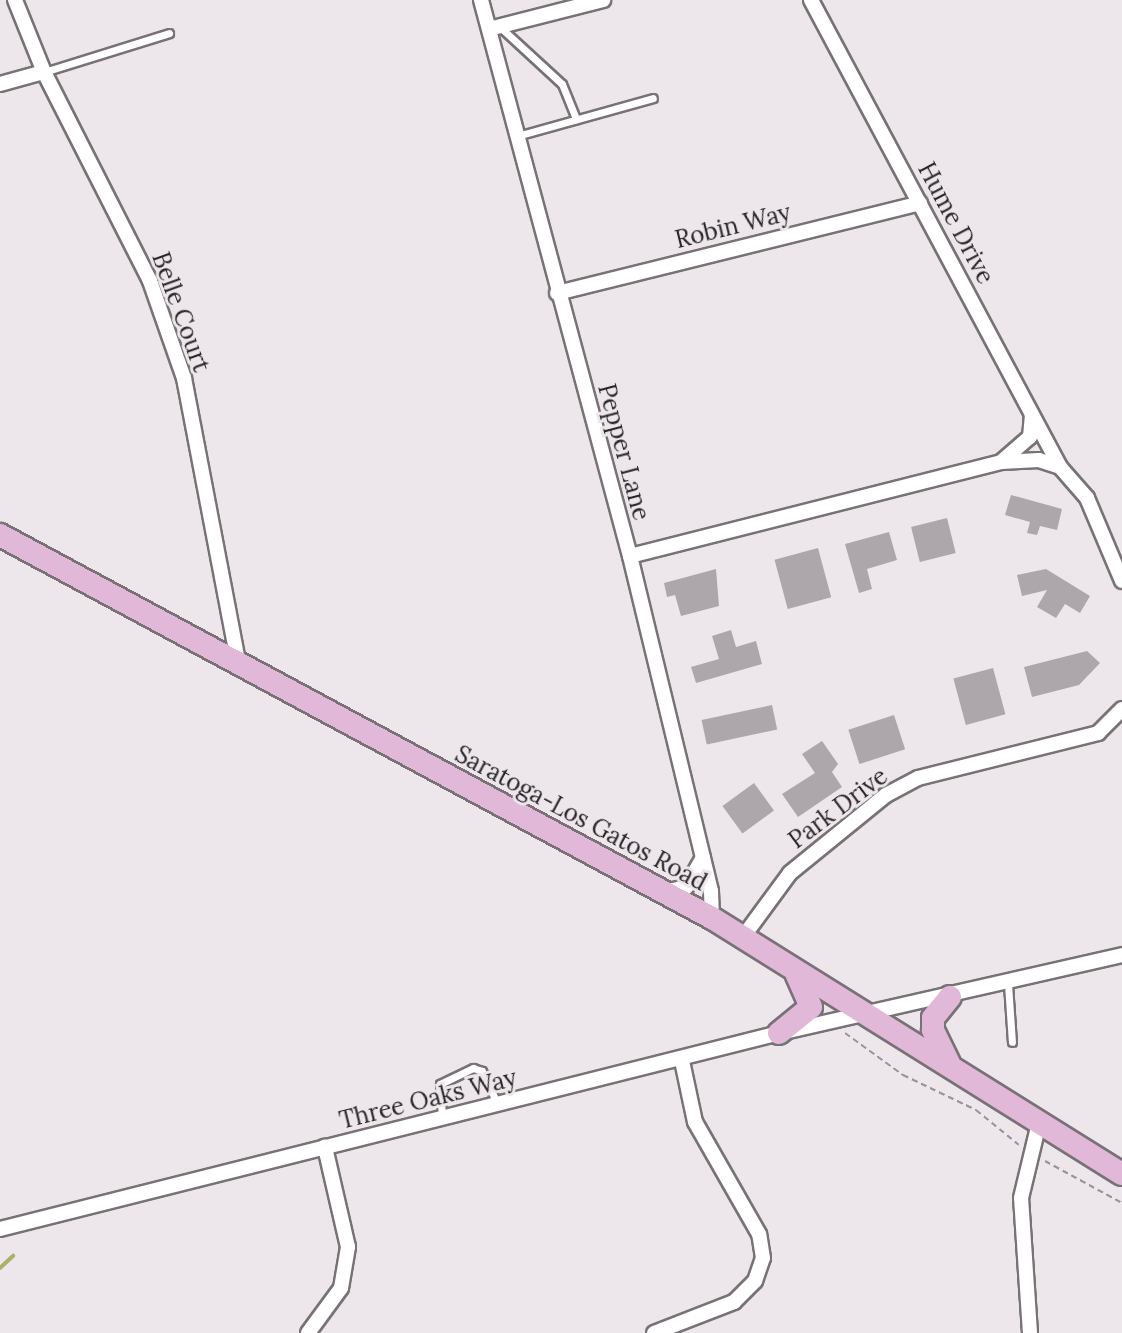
<!DOCTYPE html>
<style>
body{margin:0}
#map{position:relative;width:1122px;height:1333px;overflow:hidden;background:#ede6eb;font-family:Lora,serif}
div>[style]{position:absolute}
.stream>*{height:4px;margin:-2px;padding:0 2px;transform-origin:2px;border-radius:2px;background:#aab169}
.building>*{inset:0;background:#ada7ac;transform-origin:0 0}
.path>*{height:2px;margin-top:-1px;transform-origin:0;background:repeating-linear-gradient(90deg,#989397 0 6px,transparent 0 10px)}
.roads{filter:drop-shadow(2px 0 #787277) drop-shadow(-2px 0 #787277) drop-shadow(0 2px #787277) drop-shadow(0 -2px #787277)}
.lane>*{height:7px;margin:-3.5px;padding:0 3.5px;transform-origin:3.5px;border-radius:3.5px;background:#fff}
.street>*{height:14px;margin:-7px;padding:0 7px;transform-origin:7px;border-radius:7px;background:#fff}
.primary>*{height:22px;margin:-11px;padding:0 11px;transform-origin:11px;border-radius:11px;background:#e2b8d9}
span{translate:-50% -50%;white-space:nowrap;text-align:center;line-height:1.15;-webkit-text-stroke:6px #ede6eb;paint-order:stroke}
.street-label{font-size:24px;color:#262425}
</style>
<div id="map">
<div class="stream">
<div style="left:0;top:1268px;width:18px;rotate:-43deg"></div>
</div>
<div class="building">
<div style="clip-path:polygon(1011px 495px,1062px 509px,1057px 530px,1040px 526px,1037px 535px,1027px 533px,1030px 522px,1005px 515px)"></div>
<div style="left:947px;top:518px;width:36px;height:37px;rotate:76deg"></div>
<div style="clip-path:polygon(889px 532px,897px 560px,867px 569px,872px 589px,859px 593px,845px 544px)"></div>
<div style="left:818px;top:548px;width:51px;height:45px;rotate:75deg"></div>
<div style="clip-path:polygon(716px 569px,719px 606px,681px 616px,675px 595px,667px 597px,664px 583px)"></div>
<div style="clip-path:polygon(1046px 569px,1090px 596px,1080px 613px,1065px 604px,1056px 618px,1037px 607px,1047px 590px,1022px 596px,1017px 575px)"></div>
<div style="clip-path:polygon(731px 630px,736px 647px,756px 641px,762px 664px,696px 683px,691px 667px,719px 659px,712px 636px)"></div>
<div style="clip-path:polygon(1087px 651px,1100px 663px,1079px 685px,1032px 697px,1024px 667px)"></div>
<div style="left:993px;top:668px;width:48px;height:41px;rotate:75deg"></div>
<div style="left:772px;top:705px;width:25px;height:72px;rotate:78deg"></div>
<div style="left:894px;top:715px;width:36px;height:48px;rotate:72deg"></div>
<div style="clip-path:polygon(822px 741px,838px 764px,832px 772px,842px 787px,798px 817px,782px 794px,815px 773px,802px 754px)"></div>
<div style="left:754px;top:783px;width:34px;height:39px;rotate:54deg"></div>
</div>
<div class="path">
<div style="left:845px;top:1033px;width:72px;rotate:35.9deg"></div>
<div style="left:903px;top:1075px;width:81px;rotate:25.6deg"></div>
<div style="left:976px;top:1110px;width:55px;rotate:39.1deg"></div>
<div style="left:1045px;top:1161px;width:88px;rotate:28.6deg"></div>
</div>
<div class="roads">
<div class="lane">
<div style="left:500px;top:27px;width:84px;rotate:42.6deg"></div>
<div style="left:562px;top:84px;width:38px;rotate:68deg"></div>
<div style="left:44px;top:72px;width:131px;rotate:-17.3deg"></div>
<div style="left:517px;top:136px;width:141px;rotate:-15.6deg"></div>
<div style="left:1008px;top:984px;width:58px;rotate:86.1deg"></div>
<div style="left:442px;top:1119px;width:35px;rotate:-93deg"></div>
<div style="left:440px;top:1084px;width:37px;rotate:-26deg"></div>
<div style="left:473px;top:1068px;width:9px;rotate:18deg"></div>
<div style="left:482px;top:1071px;width:35px;rotate:65deg"></div>
</div>
<div class="street">
<div style="left:15px;top:0;width:78px;rotate:68.1deg"></div>
<div style="left:44px;top:72px;width:234px;rotate:63.1deg"></div>
<div style="left:150px;top:281px;width:103px;rotate:70.7deg"></div>
<div style="left:184px;top:378px;width:288px;rotate:79.2deg"></div>
<div style="left:481px;top:0;width:576px;rotate:75deg"></div>
<div style="left:630px;top:556px;width:345px;rotate:76.4deg"></div>
<div style="left:711px;top:891px;width:27px;rotate:88deg"></div>
<div style="left:811px;top:0;width:529px;rotate:61.93deg"></div>
<div style="left:489px;top:29px;width:118px;rotate:-14.3deg"></div>
<div style="left:0;top:84px;width:46px;rotate:-15.3deg"></div>
<div style="left:557px;top:293px;width:374px;rotate:-13.9deg"></div>
<div style="left:1002px;top:461px;width:37px;rotate:-41deg"></div>
<div style="left:1030px;top:437px;width:22px;rotate:-85deg"></div>
<div style="left:630px;top:556px;width:383px;rotate:-14.2deg"></div>
<div style="left:1001px;top:462px;width:38px;rotate:-3deg"></div>
<div style="left:1039px;top:460px;width:22px;rotate:18deg"></div>
<div style="left:1060px;top:467px;width:41px;rotate:48.9deg"></div>
<div style="left:1087px;top:498px;width:90px;rotate:67.1deg"></div>
<div style="left:663px;top:892px;width:24px;rotate:-12deg"></div>
<div style="left:686px;top:887px;width:34px;rotate:-60deg"></div>
<div style="left:743px;top:937px;width:79px;rotate:-53.7deg"></div>
<div style="left:790px;top:873px;width:124px;rotate:-39.1deg"></div>
<div style="left:886px;top:795px;width:36px;rotate:-28deg"></div>
<div style="left:918px;top:778px;width:186px;rotate:-14deg"></div>
<div style="left:1098px;top:733px;width:34px;rotate:-45deg"></div>
<div style="left:0;top:1229px;width:803px;rotate:-14.12deg"></div>
<div style="left:779px;top:1033px;width:352px;rotate:-12.8deg"></div>
<div style="left:308px;top:1333px;width:56px;rotate:-53.7deg"></div>
<div style="left:341px;top:1288px;width:42px;rotate:-80.3deg"></div>
<div style="left:348px;top:1247px;width:103px;rotate:-103deg"></div>
<div style="left:654px;top:1333px;width:86px;rotate:-21.2deg"></div>
<div style="left:734px;top:1302px;width:30px;rotate:-45deg"></div>
<div style="left:755px;top:1281px;width:24px;rotate:-71deg"></div>
<div style="left:763px;top:1258px;width:24px;rotate:-99deg"></div>
<div style="left:759px;top:1234px;width:129px;rotate:-119.7deg"></div>
<div style="left:695px;top:1122px;width:62px;rotate:-102deg"></div>
<div style="left:1030px;top:1333px;width:135px;rotate:-93.8deg"></div>
<div style="left:1021px;top:1198px;width:77px;rotate:-76.5deg"></div>
</div>
<div class="primary">
<div style="left:0;top:535px;width:808px;rotate:28.28deg"></div>
<div style="left:712px;top:918px;width:483px;rotate:32deg"></div>
<div style="left:779px;top:1033px;width:41px;rotate:-39.1deg"></div>
<div style="left:811px;top:1007px;width:36px;rotate:-114deg"></div>
<div style="left:949px;top:1063px;width:37px;rotate:-116deg"></div>
<div style="left:933px;top:1030px;width:12px;rotate:-90deg"></div>
<div style="left:933px;top:1018px;width:27px;rotate:-51deg"></div>
</div>
</div>
<div class="street-label">
<span style="left:956px;top:223px;rotate:62deg">Hume Drive</span>
<span style="left:733px;top:226px;rotate:-14deg">Robin Way</span>
<span style="left:181px;top:312px;rotate:70deg">Belle Court</span>
<span style="left:624px;top:452px;rotate:75deg">Pepper Lane</span>
<span style="left:838px;top:808px;rotate:-37deg">Park Drive</span>
<span style="left:581px;top:818px;rotate:28deg">Saratoga-Los Gatos Road</span>
<span style="left:428px;top:1099px;rotate:-14deg">Three Oaks Way</span>
</div>
</div>
